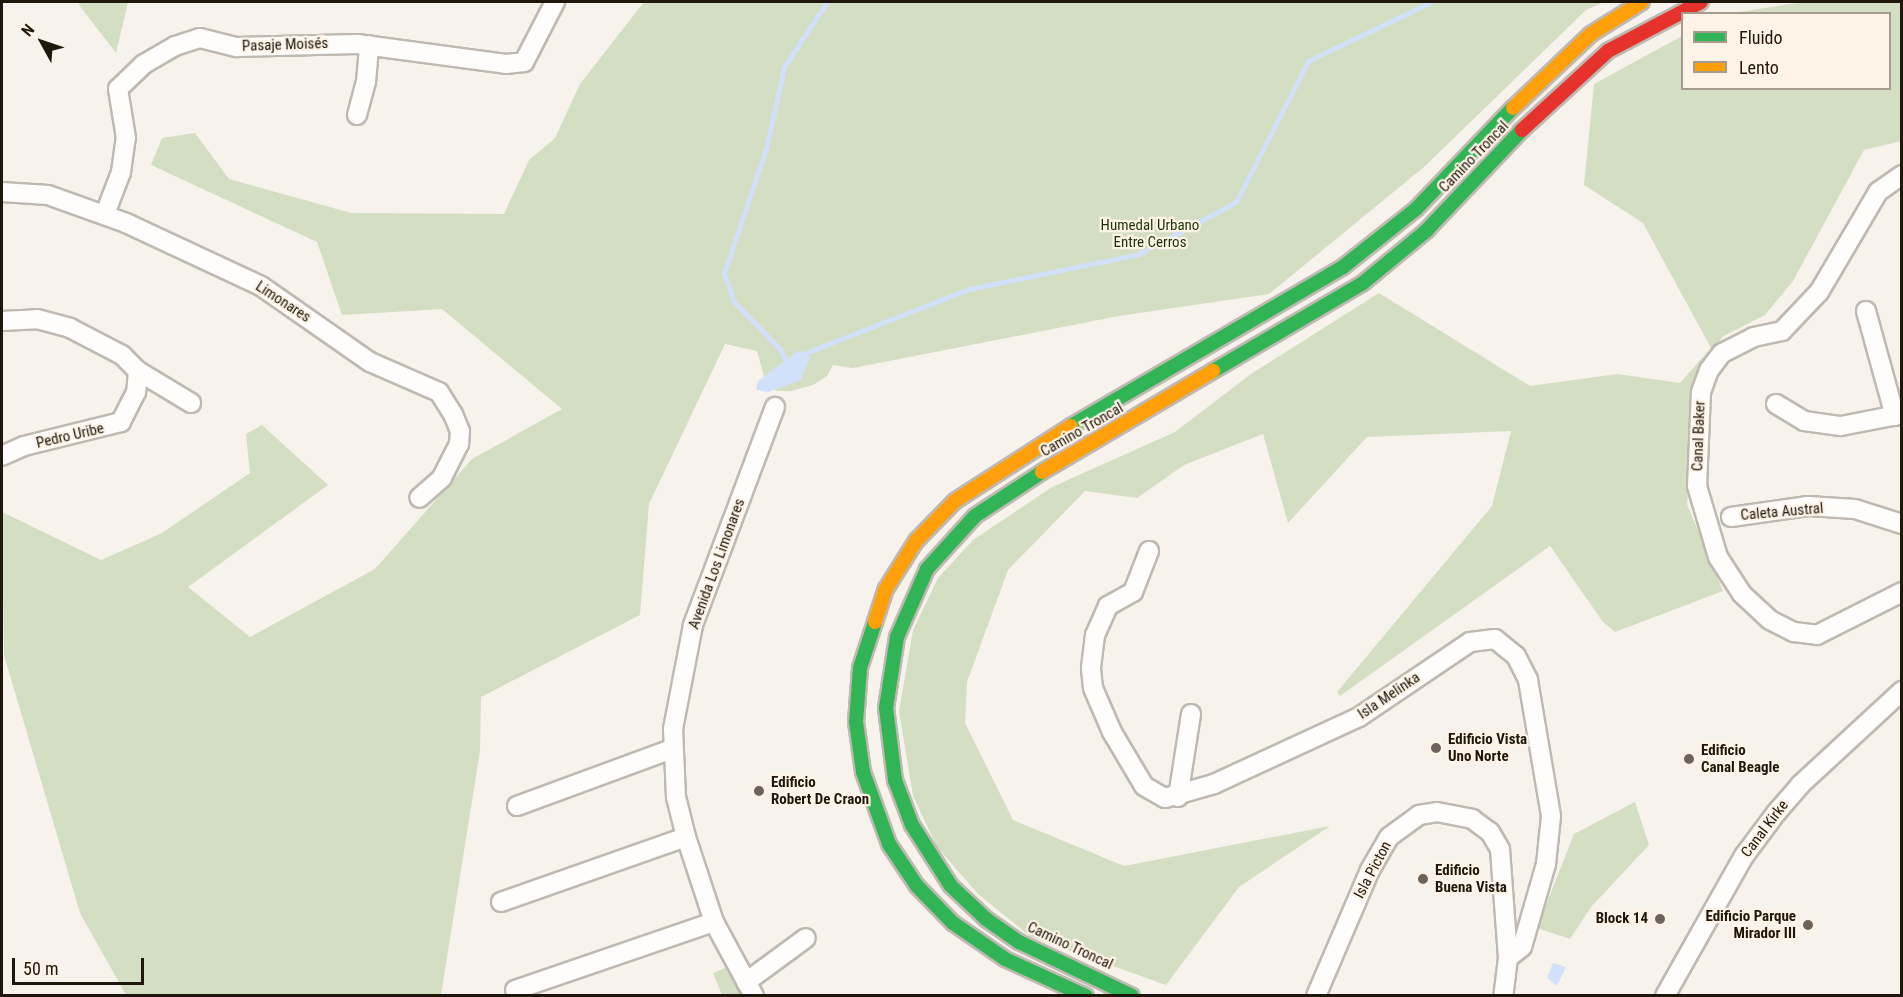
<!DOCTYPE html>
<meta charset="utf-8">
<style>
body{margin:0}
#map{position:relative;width:1903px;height:997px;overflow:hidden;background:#f8f2ec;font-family:"Roboto Condensed",sans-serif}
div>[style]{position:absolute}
.green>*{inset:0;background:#d3dec3}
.water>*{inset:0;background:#d2e1f9}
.stream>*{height:5px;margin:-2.5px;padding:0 2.5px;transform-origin:2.5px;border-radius:2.5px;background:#d2e1f9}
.roads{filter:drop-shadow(2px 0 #bfb9b1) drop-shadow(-2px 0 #bfb9b1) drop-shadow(0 2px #bfb9b1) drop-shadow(0 -2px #bfb9b1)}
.street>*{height:18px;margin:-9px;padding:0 9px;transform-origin:9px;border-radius:9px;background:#fefdfc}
.fast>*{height:14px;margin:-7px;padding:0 7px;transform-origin:7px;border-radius:7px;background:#30b455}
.slow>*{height:14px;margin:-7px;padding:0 7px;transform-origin:7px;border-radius:7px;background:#ff9f0a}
.jam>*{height:14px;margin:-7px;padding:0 7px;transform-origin:7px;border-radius:7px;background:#e5322d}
.dots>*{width:16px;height:16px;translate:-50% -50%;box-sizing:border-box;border:3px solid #fdf3e7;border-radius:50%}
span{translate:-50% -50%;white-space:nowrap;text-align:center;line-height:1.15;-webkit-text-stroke:4.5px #fdf3e7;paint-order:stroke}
.street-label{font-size:15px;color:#20170c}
.park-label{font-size:15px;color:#1d3306}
.poi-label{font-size:15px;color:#20170c;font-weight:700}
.left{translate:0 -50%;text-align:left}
.right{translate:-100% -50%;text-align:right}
.frame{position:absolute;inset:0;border:3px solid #20170c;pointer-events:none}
.legend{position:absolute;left:1681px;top:12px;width:210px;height:78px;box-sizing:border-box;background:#fdf3e7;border:2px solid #a59b8f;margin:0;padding:8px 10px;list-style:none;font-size:18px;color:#20170c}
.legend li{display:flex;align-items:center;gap:12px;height:30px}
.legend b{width:30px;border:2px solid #a59b8f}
.north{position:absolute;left:12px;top:12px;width:60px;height:60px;-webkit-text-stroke:4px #fdf3e7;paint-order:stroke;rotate:310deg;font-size:16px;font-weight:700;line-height:24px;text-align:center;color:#20170c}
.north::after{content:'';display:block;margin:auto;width:21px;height:27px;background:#20170c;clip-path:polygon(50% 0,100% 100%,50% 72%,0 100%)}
.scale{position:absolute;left:12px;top:958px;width:132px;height:27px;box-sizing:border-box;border:3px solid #20170c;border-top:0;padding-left:8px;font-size:18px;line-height:21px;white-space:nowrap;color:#20170c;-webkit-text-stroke:4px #fdf3e7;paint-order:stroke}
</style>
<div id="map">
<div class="green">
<div style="clip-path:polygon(80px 2px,128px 2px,116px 53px,79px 5px)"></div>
<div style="clip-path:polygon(644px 2px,1604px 2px,1586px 10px,1424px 167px,1269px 294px,1119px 316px,853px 368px,833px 365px,827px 376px,813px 385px,791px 391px,777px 391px,766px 384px,757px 351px,725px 344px,649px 504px,640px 615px,481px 697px,480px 751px,441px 995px,126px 995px,80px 913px,4px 655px,2px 512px,101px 560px,162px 533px,250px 473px,246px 434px,262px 425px,328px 485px,188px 587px,250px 637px,375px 569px,472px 459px,562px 409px,442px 309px,342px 315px,317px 242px,151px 165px,162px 138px,195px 133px,229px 179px,351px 213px,504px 214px,529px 160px,555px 138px,580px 84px)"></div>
<div style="clip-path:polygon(1802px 2px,1901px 2px,1901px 141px,1864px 150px,1793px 281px,1765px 315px,1722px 337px,1696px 390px,1687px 504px,1723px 591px,1615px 632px,1603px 622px,1550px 546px,1340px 696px,1337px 692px,1492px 506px,1511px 431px,1367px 437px,1288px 523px,1263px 434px,1184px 465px,1137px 498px,1085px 491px,1008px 570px,967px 682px,965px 723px,1013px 820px,1124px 866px,1330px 826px,1239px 887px,1166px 985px,1031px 937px,978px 894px,937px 847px,913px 796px,899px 711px,913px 630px,938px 578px,973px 540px,1052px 487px,1175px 432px,1251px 374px,1379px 293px,1530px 386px,1617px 374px,1680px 383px,1711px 348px,1643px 223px,1584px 185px,1594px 84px,1682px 36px,1682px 88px,1890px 88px,1890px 14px,1734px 13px)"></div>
<div style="clip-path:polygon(1635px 802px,1649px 845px,1591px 907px,1570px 939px,1537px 928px,1574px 834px)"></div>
<div style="clip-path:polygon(729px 966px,740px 995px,722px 995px,713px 973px)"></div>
</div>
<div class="water">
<div style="clip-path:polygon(798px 351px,808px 352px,810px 357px,801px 380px,768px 392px,756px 390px,758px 381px)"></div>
<div style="clip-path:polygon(1553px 963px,1566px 967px,1557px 986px,1547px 978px)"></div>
</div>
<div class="stream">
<div style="left:808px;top:352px;width:173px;rotate:-21.4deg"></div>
<div style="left:969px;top:289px;width:174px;rotate:-11.6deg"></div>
<div style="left:1139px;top:254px;width:110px;rotate:-28.2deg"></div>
<div style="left:1236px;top:202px;width:158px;rotate:-62.9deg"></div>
<div style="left:1308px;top:61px;width:136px;rotate:-25.6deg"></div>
<div style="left:788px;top:364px;width:17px;rotate:-118deg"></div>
<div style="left:780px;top:349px;width:66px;rotate:-134.4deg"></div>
<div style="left:734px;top:302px;width:31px;rotate:-109deg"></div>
<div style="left:724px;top:273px;width:131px;rotate:-71.3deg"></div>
<div style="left:766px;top:149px;width:84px;rotate:-77.6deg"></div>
<div style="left:784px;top:67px;width:78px;rotate:-56.5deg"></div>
</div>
<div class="roads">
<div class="street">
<div style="left:357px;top:115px;width:34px;rotate:-75deg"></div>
<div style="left:366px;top:82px;width:37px;rotate:-85deg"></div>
<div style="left:1902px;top:175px;width:29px;rotate:145deg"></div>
<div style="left:1878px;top:192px;width:116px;rotate:120.5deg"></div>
<div style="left:1819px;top:292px;width:54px;rotate:133.5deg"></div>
<div style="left:1782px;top:331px;width:29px;rotate:168deg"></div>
<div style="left:1754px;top:337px;width:36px;rotate:153deg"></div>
<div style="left:1722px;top:353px;width:21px;rotate:127deg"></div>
<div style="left:1709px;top:370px;width:23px;rotate:110deg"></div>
<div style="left:1701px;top:392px;width:94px;rotate:92.4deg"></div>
<div style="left:1697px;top:486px;width:74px;rotate:73.5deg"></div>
<div style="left:1718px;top:557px;width:44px;rotate:57deg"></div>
<div style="left:1742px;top:594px;width:38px;rotate:43deg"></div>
<div style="left:1770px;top:620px;width:27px;rotate:27deg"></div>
<div style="left:1794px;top:632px;width:23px;rotate:7deg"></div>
<div style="left:1817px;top:635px;width:95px;rotate:-26.8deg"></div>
<div style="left:2px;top:192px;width:46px;rotate:3.7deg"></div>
<div style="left:48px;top:195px;width:83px;rotate:19.7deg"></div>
<div style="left:126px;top:223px;width:149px;rotate:25deg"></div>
<div style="left:261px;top:286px;width:133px;rotate:34.9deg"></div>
<div style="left:370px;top:362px;width:75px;rotate:23.5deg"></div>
<div style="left:439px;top:392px;width:26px;rotate:58deg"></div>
<div style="left:453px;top:414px;width:18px;rotate:68deg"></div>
<div style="left:460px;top:431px;width:13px;rotate:94deg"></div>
<div style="left:459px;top:444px;width:38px;rotate:117deg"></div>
<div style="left:442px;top:478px;width:30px;rotate:139deg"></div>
<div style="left:105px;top:214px;width:45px;rotate:-69.1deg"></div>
<div style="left:121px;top:172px;width:34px;rotate:-82deg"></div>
<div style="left:126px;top:138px;width:50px;rotate:-99.3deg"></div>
<div style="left:118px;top:89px;width:36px;rotate:-44deg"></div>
<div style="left:144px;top:64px;width:36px;rotate:-30deg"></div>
<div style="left:175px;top:46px;width:26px;rotate:-18deg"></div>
<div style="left:200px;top:38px;width:38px;rotate:14deg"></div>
<div style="left:237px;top:47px;width:120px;rotate:-1.4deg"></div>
<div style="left:357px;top:44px;width:150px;rotate:7.6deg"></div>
<div style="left:506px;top:64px;width:18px;rotate:-6deg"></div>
<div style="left:524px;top:62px;width:68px;rotate:-62.7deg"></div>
<div style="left:1866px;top:311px;width:109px;rotate:74.6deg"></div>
<div style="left:2px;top:321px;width:35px;rotate:-3deg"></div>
<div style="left:37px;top:319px;width:34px;rotate:15deg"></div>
<div style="left:70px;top:328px;width:59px;rotate:27.4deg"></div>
<div style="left:122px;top:355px;width:23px;rotate:45deg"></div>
<div style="left:138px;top:371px;width:21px;rotate:95deg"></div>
<div style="left:136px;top:392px;width:34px;rotate:117deg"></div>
<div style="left:121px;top:422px;width:100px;rotate:166.1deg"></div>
<div style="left:24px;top:446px;width:24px;rotate:156deg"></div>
<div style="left:138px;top:371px;width:62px;rotate:31.1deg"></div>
<div style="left:1776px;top:404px;width:33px;rotate:31deg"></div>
<div style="left:1804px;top:421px;width:37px;rotate:8deg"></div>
<div style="left:1841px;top:426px;width:62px;rotate:-11.1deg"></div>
<div style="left:1731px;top:517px;width:78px;rotate:-8.1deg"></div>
<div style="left:1808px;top:506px;width:47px;rotate:3.7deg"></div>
<div style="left:1855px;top:509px;width:49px;rotate:17.7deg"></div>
<div style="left:1149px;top:551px;width:44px;rotate:111.3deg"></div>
<div style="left:1133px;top:592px;width:29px;rotate:151deg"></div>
<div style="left:1108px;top:606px;width:32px;rotate:114deg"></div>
<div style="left:1095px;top:635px;width:34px;rotate:97deg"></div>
<div style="left:1091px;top:669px;width:19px;rotate:84deg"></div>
<div style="left:1093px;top:688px;width:48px;rotate:66.6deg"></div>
<div style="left:1112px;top:732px;width:63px;rotate:59.3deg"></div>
<div style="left:1144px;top:786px;width:24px;rotate:30deg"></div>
<div style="left:1165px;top:798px;width:51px;rotate:-15.9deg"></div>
<div style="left:1214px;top:784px;width:160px;rotate:-24.8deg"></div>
<div style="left:1359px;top:717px;width:134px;rotate:-34deg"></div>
<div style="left:1470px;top:642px;width:25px;rotate:-7deg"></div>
<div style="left:1495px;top:639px;width:27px;rotate:39deg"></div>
<div style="left:1516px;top:656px;width:27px;rotate:63deg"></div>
<div style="left:1528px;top:680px;width:138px;rotate:80.4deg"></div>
<div style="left:1551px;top:816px;width:48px;rotate:95.9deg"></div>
<div style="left:1546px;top:864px;width:86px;rotate:106.1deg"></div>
<div style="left:1522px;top:947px;width:18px;rotate:142deg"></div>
<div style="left:1178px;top:797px;width:84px;rotate:-81.1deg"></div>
<div style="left:517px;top:806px;width:165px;rotate:-20.2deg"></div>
<div style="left:501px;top:902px;width:196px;rotate:-19.4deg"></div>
<div style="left:746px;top:982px;width:74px;rotate:-36.3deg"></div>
<div style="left:515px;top:990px;width:210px;rotate:-18.9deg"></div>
<div style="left:754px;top:996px;width:84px;rotate:-118.4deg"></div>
<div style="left:714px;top:922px;width:89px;rotate:-108.2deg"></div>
<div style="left:686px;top:837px;width:41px;rotate:-104deg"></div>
<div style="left:676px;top:797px;width:68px;rotate:-92.5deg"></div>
<div style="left:673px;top:729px;width:106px;rotate:-79.1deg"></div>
<div style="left:693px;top:625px;width:233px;rotate:-69.4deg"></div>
<div style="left:1316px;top:996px;width:137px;rotate:-66.8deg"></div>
<div style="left:1370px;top:870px;width:38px;rotate:-60deg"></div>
<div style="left:1389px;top:837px;width:37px;rotate:-36deg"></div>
<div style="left:1419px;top:815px;width:18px;rotate:-9deg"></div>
<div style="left:1437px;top:812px;width:36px;rotate:11deg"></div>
<div style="left:1472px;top:819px;width:22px;rotate:36deg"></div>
<div style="left:1490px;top:832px;width:20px;rotate:60deg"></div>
<div style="left:1500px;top:849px;width:109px;rotate:85.8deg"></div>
<div style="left:1508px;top:958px;width:38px;rotate:97deg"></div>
<div style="left:1665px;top:996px;width:161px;rotate:-60.6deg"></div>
<div style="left:1744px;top:856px;width:54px;rotate:-53.3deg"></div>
<div style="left:1776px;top:813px;width:37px;rotate:-49deg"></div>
<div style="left:1800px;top:785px;width:139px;rotate:-42.7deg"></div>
</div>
<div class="fast">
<div style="left:1213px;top:371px;width:174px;rotate:-30.4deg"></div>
<div style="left:1363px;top:283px;width:82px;rotate:-39.5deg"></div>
<div style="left:1426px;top:231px;width:139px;rotate:-46.5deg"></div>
<div style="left:1071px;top:426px;width:315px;rotate:-30.3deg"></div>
<div style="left:1343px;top:267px;width:93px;rotate:-38.5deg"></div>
<div style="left:1416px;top:209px;width:140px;rotate:-46.2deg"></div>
<div style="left:1042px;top:472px;width:80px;rotate:146.7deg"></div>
<div style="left:975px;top:516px;width:72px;rotate:132.2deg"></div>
<div style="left:927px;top:569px;width:74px;rotate:113.8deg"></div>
<div style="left:897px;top:637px;width:72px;rotate:98.8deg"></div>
<div style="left:886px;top:708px;width:73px;rotate:82.9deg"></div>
<div style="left:895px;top:780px;width:48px;rotate:69.3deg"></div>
<div style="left:912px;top:825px;width:72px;rotate:57.4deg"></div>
<div style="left:951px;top:886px;width:48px;rotate:43.3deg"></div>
<div style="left:986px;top:919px;width:40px;rotate:34.9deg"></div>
<div style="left:1019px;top:942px;width:125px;rotate:25.5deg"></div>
<div style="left:875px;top:622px;width:48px;rotate:108.1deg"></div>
<div style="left:860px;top:668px;width:54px;rotate:94.2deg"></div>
<div style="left:856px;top:722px;width:50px;rotate:82deg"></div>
<div style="left:863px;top:772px;width:77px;rotate:70.1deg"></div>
<div style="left:889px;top:844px;width:50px;rotate:56.3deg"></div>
<div style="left:917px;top:886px;width:52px;rotate:45.8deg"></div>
<div style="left:953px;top:923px;width:63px;rotate:34.7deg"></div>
<div style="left:1005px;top:959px;width:89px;rotate:24.6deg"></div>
</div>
<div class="slow">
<div style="left:1513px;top:108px;width:108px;rotate:-43.5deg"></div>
<div style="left:1591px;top:34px;width:60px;rotate:-32.1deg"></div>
<div style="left:1042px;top:472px;width:199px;rotate:-30.6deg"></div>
<div style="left:875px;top:622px;width:35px;rotate:-72deg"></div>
<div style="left:886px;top:589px;width:57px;rotate:-58deg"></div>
<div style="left:916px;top:541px;width:56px;rotate:-45.7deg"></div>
<div style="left:955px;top:501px;width:138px;rotate:-32.9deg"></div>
</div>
<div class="jam">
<div style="left:1522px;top:130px;width:117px;rotate:-42.6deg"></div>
<div style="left:1608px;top:51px;width:105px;rotate:-27.8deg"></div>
</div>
</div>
<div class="dots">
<div style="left:1436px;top:748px;background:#6c645a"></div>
<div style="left:1689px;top:759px;background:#6c645a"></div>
<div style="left:759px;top:791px;background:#6c645a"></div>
<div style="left:1423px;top:879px;background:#6c645a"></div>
<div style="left:1660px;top:919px;background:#6c645a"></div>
<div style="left:1808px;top:925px;background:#6c645a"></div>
</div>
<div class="street-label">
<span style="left:285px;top:45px;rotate:-2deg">Pasaje Moisés</span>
<span style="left:1474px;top:157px;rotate:-46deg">Camino Troncal</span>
<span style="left:283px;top:302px;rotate:33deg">Limonares</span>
<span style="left:1082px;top:430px;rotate:-30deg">Camino Troncal</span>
<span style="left:70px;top:436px;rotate:-13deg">Pedro Uribe</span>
<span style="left:1699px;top:436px;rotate:-88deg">Canal Baker</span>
<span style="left:1782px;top:512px;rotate:-5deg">Caleta Austral</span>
<span style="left:717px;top:564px;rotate:-70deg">Avenida Los Limonares</span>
<span style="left:1389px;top:696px;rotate:-34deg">Isla Melinka</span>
<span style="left:1765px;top:829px;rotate:-53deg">Canal Kirke</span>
<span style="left:1373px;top:870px;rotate:-62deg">Isla Picton</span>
<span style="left:1070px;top:946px;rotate:25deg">Camino Troncal</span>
</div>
<div class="park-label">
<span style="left:1150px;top:234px">Humedal Urbano<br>Entre Cerros</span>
</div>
<div class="poi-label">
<span class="left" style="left:1448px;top:748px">Edificio Vista<br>Uno Norte</span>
<span class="left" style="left:1701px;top:759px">Edificio<br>Canal Beagle</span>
<span class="left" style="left:771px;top:791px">Edificio<br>Robert De Craon</span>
<span class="left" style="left:1435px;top:879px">Edificio<br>Buena Vista</span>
<span class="right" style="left:1796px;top:925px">Edificio Parque<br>Mirador III</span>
<span class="right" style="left:1648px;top:919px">Block 14</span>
</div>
<div class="frame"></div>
<ul class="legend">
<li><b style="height:8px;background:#30b455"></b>Fluido</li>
<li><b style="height:8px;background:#ff9f0a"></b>Lento</li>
</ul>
<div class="north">N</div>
<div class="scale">50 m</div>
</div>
